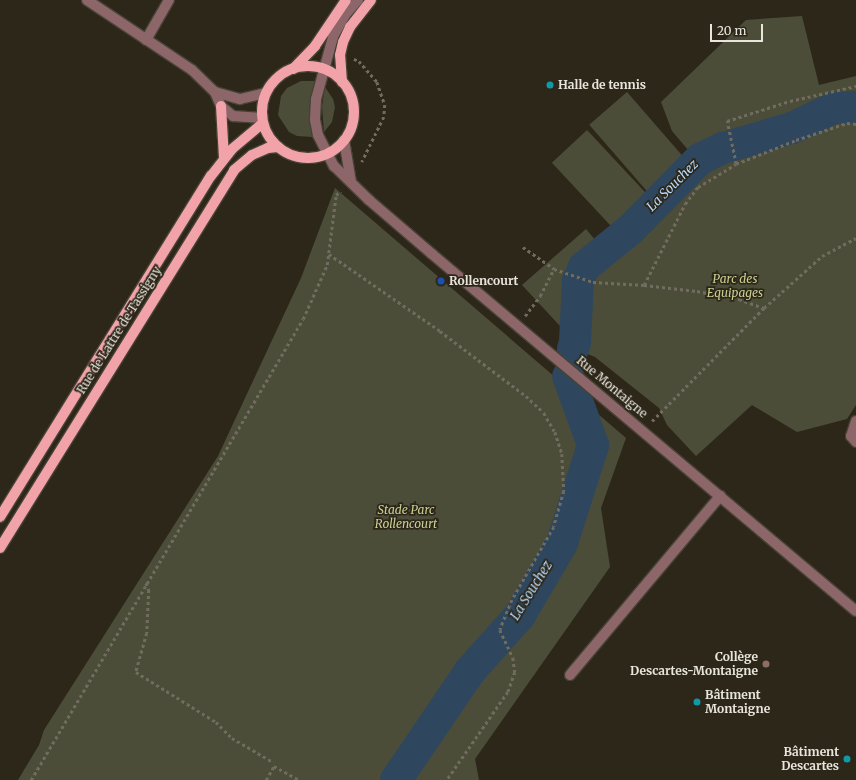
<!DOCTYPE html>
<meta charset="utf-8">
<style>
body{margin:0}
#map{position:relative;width:856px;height:780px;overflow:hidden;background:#2d271a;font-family:Merriweather,serif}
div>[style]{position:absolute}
.green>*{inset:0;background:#4b4d39;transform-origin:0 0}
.river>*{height:32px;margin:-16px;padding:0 16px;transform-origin:16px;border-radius:16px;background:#2e475e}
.path>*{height:2.5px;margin-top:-1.25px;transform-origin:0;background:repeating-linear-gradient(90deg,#716c60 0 3px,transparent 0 6px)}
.roads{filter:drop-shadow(1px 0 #474235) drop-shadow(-1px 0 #474235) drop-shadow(0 1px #474235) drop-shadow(0 -1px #474235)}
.minor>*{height:10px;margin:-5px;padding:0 5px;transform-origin:5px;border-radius:5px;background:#8c6669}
.major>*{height:10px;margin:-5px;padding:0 5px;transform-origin:5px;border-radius:5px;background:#f1a3a9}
.major>.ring{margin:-5px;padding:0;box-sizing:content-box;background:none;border:10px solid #f1a3a9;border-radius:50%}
.dots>*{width:11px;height:11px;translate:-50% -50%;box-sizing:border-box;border:2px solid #2d271a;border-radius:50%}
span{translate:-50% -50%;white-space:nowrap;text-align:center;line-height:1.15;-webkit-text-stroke:3.5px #2d271a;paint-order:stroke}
.poi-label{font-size:12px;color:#e8e5dc;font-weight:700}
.left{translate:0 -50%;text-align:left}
.right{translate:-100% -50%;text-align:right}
.park-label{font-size:12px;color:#c9cf93;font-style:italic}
.street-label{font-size:12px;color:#e8e5dc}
.water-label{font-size:13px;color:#b5dbff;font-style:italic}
.scale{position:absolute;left:710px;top:24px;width:53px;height:18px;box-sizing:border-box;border:2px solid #e8e5dc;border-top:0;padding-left:5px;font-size:12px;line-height:14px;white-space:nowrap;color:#e8e5dc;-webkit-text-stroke:3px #2d271a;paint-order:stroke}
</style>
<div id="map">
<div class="green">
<div style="clip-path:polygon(802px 16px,819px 85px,856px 76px,856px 405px,847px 419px,797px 432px,752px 405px,696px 456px,667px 425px,659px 408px,595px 357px,585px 353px,522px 285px,586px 229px,601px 247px,695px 158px,672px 131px,661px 102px,746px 20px)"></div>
<div style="clip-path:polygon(301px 81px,315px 81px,309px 110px,313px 137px,297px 136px,289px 132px,278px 115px,281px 96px,287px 88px)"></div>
<div style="clip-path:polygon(325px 87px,333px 99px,335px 107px,332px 122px,324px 132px,322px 106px)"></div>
<div style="left:627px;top:92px;width:88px;height:50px;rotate:49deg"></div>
<div style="left:587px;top:130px;width:89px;height:48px;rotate:47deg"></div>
<div style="clip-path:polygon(335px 188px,626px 438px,601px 508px,610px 567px,475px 759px,479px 780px,18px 780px,39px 745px,44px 730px,218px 456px,301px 278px)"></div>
</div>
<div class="river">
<div style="left:573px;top:349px;width:7px;rotate:-74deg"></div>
<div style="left:575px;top:342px;width:61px;rotate:-87.2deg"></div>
<div style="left:578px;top:281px;width:15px;rotate:-67deg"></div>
<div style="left:584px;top:267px;width:59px;rotate:-38.8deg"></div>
<div style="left:630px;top:230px;width:100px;rotate:-45.4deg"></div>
<div style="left:700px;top:159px;width:25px;rotate:-26deg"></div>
<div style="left:723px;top:148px;width:72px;rotate:-16.2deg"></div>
<div style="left:792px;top:128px;width:47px;rotate:-25.5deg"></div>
<div style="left:834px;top:108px;width:22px;rotate:-3deg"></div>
<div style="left:396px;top:780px;width:132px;rotate:-55.8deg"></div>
<div style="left:470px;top:671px;width:75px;rotate:-48.2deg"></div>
<div style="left:520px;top:615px;width:83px;rotate:-59.7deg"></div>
<div style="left:562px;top:543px;width:103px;rotate:-72.4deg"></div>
<div style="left:593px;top:445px;width:73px;rotate:-109.9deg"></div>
</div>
<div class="path">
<div style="left:354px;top:59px;width:5px;rotate:22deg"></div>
<div style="left:359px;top:61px;width:28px;rotate:49deg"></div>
<div style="left:377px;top:82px;width:24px;rotate:71deg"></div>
<div style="left:385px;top:105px;width:12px;rotate:95deg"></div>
<div style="left:384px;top:117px;width:50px;rotate:116.1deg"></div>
<div style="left:736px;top:164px;width:44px;rotate:-101.8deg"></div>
<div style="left:727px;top:121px;width:66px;rotate:-17.6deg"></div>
<div style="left:790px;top:101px;width:68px;rotate:-12.8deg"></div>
<div style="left:523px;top:247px;width:38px;rotate:35deg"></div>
<div style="left:554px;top:269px;width:41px;rotate:18.4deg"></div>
<div style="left:593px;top:282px;width:51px;rotate:3.4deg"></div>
<div style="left:644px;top:285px;width:91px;rotate:-63.2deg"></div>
<div style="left:685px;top:204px;width:21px;rotate:-53deg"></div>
<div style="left:698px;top:187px;width:44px;rotate:-31.2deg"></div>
<div style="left:736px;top:164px;width:65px;rotate:-21.8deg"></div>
<div style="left:796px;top:140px;width:54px;rotate:-18.4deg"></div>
<div style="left:847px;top:123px;width:9px;rotate:6deg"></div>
<div style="left:329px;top:254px;width:135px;rotate:34.7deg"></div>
<div style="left:440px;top:331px;width:108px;rotate:37.1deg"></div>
<div style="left:526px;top:396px;width:25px;rotate:43deg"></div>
<div style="left:544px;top:413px;width:22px;rotate:60deg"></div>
<div style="left:555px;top:432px;width:23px;rotate:72deg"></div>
<div style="left:562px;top:454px;width:37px;rotate:87deg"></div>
<div style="left:564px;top:491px;width:37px;rotate:106deg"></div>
<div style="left:554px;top:527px;width:84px;rotate:119.9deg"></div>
<div style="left:512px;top:600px;width:32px;rotate:112deg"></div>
<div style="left:500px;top:630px;width:31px;rotate:65deg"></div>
<div style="left:513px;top:658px;width:14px;rotate:82deg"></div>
<div style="left:515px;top:672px;width:21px;rotate:109deg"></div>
<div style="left:508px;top:692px;width:107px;rotate:124.7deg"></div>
<div style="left:644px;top:285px;width:53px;rotate:6.5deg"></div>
<div style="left:697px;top:291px;width:43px;rotate:10.8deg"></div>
<div style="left:739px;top:299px;width:27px;rotate:20deg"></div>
<div style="left:525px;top:316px;width:25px;rotate:-53deg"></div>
<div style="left:540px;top:296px;width:30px;rotate:-63deg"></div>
<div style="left:652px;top:421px;width:159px;rotate:-45.3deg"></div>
<div style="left:764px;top:308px;width:78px;rotate:-41.9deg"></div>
<div style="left:822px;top:256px;width:38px;rotate:-28deg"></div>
<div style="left:146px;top:583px;width:8px;rotate:67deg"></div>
<div style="left:149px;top:590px;width:43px;rotate:92.7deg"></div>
<div style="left:147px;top:633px;width:41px;rotate:105.8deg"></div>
<div style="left:136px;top:672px;width:94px;rotate:32deg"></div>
<div style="left:216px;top:722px;width:23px;rotate:45deg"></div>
<div style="left:232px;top:738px;width:48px;rotate:30.3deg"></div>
<div style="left:31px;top:780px;width:535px;rotate:-59.46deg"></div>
<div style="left:303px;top:319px;width:59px;rotate:-66deg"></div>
<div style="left:327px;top:265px;width:71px;rotate:-82.7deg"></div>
<div style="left:336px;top:195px;width:6px;rotate:-39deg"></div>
<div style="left:266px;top:780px;width:16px;rotate:-60deg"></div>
<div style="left:274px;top:766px;width:29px;rotate:29deg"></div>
</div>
<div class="roads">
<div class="minor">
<div style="left:87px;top:0;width:126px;rotate:33.7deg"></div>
<div style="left:192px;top:70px;width:32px;rotate:44deg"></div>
<div style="left:215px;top:92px;width:15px;rotate:67deg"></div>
<div style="left:221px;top:106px;width:16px;rotate:40deg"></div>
<div style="left:233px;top:116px;width:29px;rotate:4deg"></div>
<div style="left:358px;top:0;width:20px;rotate:131deg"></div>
<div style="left:345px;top:15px;width:25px;rotate:119deg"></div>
<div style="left:333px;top:37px;width:64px;rotate:105.3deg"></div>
<div style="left:316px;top:99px;width:21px;rotate:93deg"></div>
<div style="left:315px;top:120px;width:15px;rotate:79deg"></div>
<div style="left:318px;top:135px;width:35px;rotate:63deg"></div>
<div style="left:334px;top:166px;width:49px;rotate:44.2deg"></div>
<div style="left:369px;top:200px;width:83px;rotate:40.6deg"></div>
<div style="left:432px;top:254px;width:554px;rotate:40.1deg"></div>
<div style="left:146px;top:40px;width:46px;rotate:-60.1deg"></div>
<div style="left:215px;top:92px;width:26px;rotate:16deg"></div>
<div style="left:240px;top:99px;width:27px;rotate:-13deg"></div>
<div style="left:344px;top:140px;width:43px;rotate:80.5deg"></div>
<div style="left:856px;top:421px;width:16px;rotate:108deg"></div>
<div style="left:851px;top:436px;width:8px;rotate:50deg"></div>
<div style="left:570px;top:675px;width:234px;rotate:-50deg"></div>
</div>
<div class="major">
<div class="ring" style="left:262px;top:66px;width:82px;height:82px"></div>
<div style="left:293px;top:69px;width:32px;rotate:-46deg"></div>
<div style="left:315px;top:46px;width:55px;rotate:-56deg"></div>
<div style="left:342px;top:82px;width:27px;rotate:-94deg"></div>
<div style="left:340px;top:55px;width:13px;rotate:-77deg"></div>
<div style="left:343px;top:42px;width:17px;rotate:-65deg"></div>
<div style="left:350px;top:27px;width:34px;rotate:-52deg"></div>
<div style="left:221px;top:106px;width:52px;rotate:86.7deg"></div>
<div style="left:0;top:517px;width:401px;rotate:-58.3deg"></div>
<div style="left:211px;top:176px;width:34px;rotate:-52deg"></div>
<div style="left:232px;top:149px;width:40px;rotate:-40deg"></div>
<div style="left:0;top:548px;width:445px;rotate:-58.2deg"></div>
<div style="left:234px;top:170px;width:23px;rotate:-40deg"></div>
<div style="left:252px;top:155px;width:17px;rotate:-24deg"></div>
<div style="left:268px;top:148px;width:10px;rotate:-6deg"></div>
</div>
</div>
<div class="dots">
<div style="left:550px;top:85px;background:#0f9aa8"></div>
<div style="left:441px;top:281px;background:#1a4fb4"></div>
<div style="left:766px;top:664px;background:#8d6e63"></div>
<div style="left:697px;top:702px;background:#0f9aa8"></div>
<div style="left:847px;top:759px;background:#0f9aa8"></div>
</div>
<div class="poi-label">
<span class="left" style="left:558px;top:85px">Halle de tennis</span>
<span class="left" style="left:449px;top:281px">Rollencourt</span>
<span class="right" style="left:758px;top:664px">Collège<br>Descartes-Montaigne</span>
<span class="left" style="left:705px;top:702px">Bâtiment<br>Montaigne</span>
<span class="right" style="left:839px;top:759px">Bâtiment<br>Descartes</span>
</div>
<div class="park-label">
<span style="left:735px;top:286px">Parc des<br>Equipages</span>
<span style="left:406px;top:517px">Stade Parc<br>Rollencourt</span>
</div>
<div class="street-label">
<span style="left:119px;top:330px;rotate:-58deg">Rue de Lattre de Tassigny</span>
<span style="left:612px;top:387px;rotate:40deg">Rue Montaigne</span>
</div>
<div class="water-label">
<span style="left:673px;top:186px;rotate:-45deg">La Souchez</span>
<span style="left:532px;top:591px;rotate:-58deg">La Souchez</span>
</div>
<div class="scale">20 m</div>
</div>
